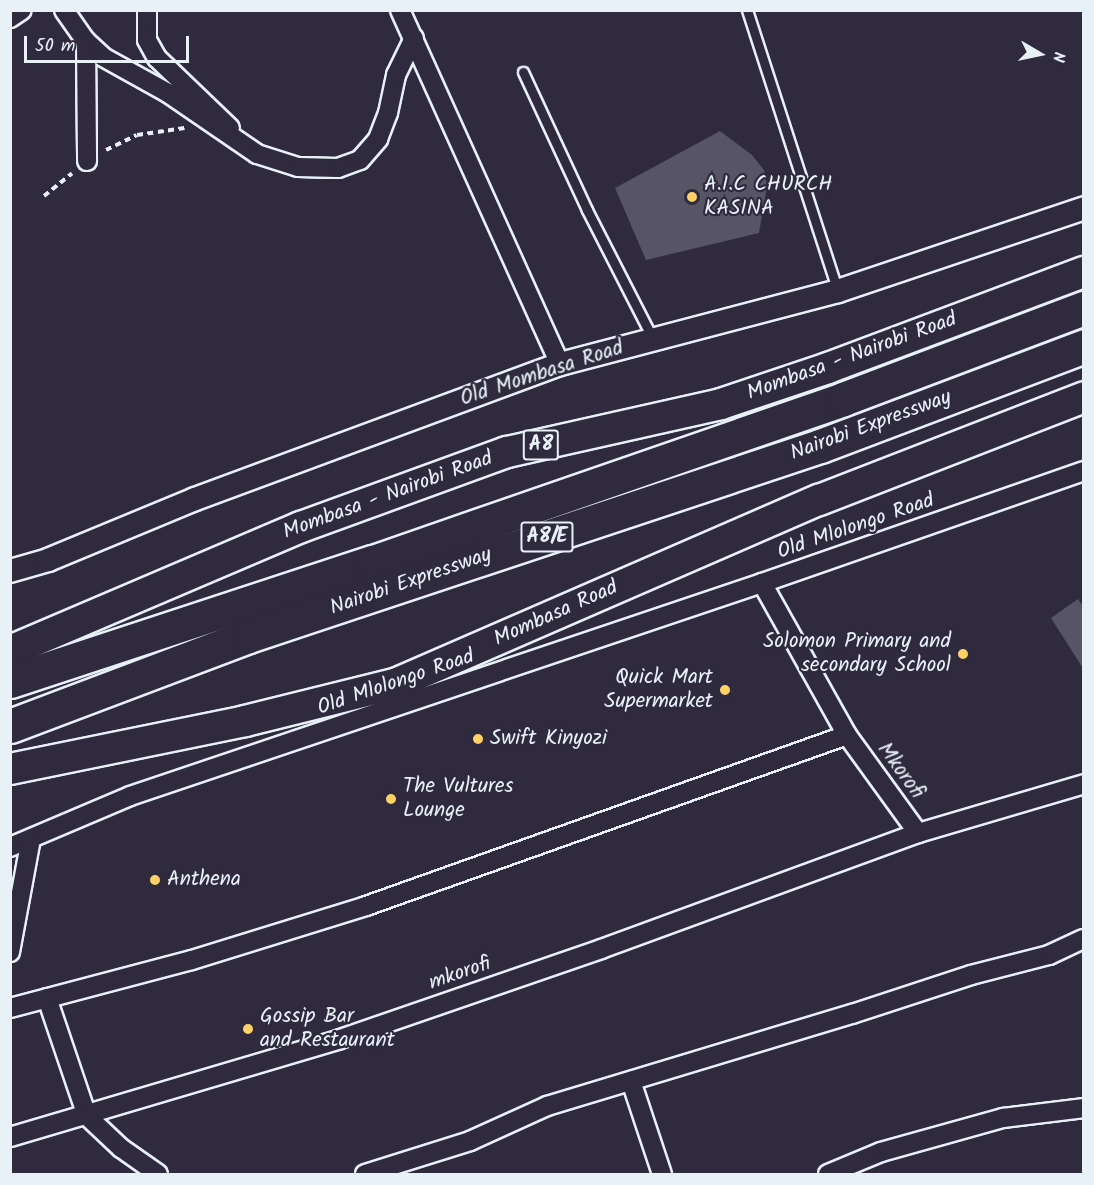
<!DOCTYPE html>
<style>
body{margin:0}
#map{position:relative;width:1094px;height:1185px;overflow:hidden;background:#2f2a3d;font-family:Kalam,sans-serif}
div>[style]{position:absolute}
.building>*{inset:0;background:#575565}
.path>*{height:4px;margin-top:-2px;transform-origin:0;background:repeating-linear-gradient(90deg,#e8f1f8 0 6px,transparent 0 10.5px)}
.roads{filter:drop-shadow(2px 0 #e8f1f8) drop-shadow(-2px 0 #e8f1f8) drop-shadow(0 2px #e8f1f8) drop-shadow(0 -2px #e8f1f8)}
.service>*{height:9px;margin:-4.5px;padding:0 4.5px;transform-origin:4.5px;border-radius:4.5px;background:#2f2a3d}
.minor>*{height:18px;margin:-9px;padding:0 9px;transform-origin:9px;border-radius:9px;background:#2f2a3d}
.tertiary>*{height:22px;margin:-11px;padding:0 11px;transform-origin:11px;border-radius:11px;background:#2f2a3d}
.trunk>*{height:30px;margin:-15px;padding:0 15px;transform-origin:15px;border-radius:15px;background:#2f2a3d}
.motorway>*{height:33px;margin:-16.5px;padding:0 16.5px;transform-origin:16.5px;border-radius:16.5px;background:#2f2a3d}
.dots>*{width:16px;height:16px;translate:-50% -50%;box-sizing:border-box;border:3px solid #2f2a3d;border-radius:50%}
span{translate:-50% -50%;white-space:nowrap;text-align:center;line-height:1.15;-webkit-text-stroke:4.5px #2f2a3d;paint-order:stroke}
.shield-label span{padding:2px 4px;background:#2f2a3d;border:2px solid;border-radius:4px;-webkit-text-stroke-width:0}
.shield-label{font-size:20px;color:#e8f1f8;font-weight:700}
.poi-label{font-size:21px;color:#e8f1f8}
.left{translate:0 -50%;text-align:left}
.right{translate:-100% -50%;text-align:right}
.street-label{font-size:21px;color:#e8f1f8}
.frame{position:absolute;inset:0;border:12px solid #e8f1f8;pointer-events:none}
.north{position:absolute;left:1010px;top:24px;width:60px;height:60px;-webkit-text-stroke:4px #2f2a3d;paint-order:stroke;rotate:99deg;font-size:16px;font-weight:700;line-height:24px;text-align:center;color:#e8f1f8}
.north::after{content:'';display:block;margin:auto;width:21px;height:27px;background:#e8f1f8;clip-path:polygon(50% 0,100% 100%,50% 72%,0 100%)}
.scale{position:absolute;left:24px;top:36px;width:165px;height:27px;box-sizing:border-box;border:3px solid #e8f1f8;border-top:0;padding-left:8px;font-size:18px;line-height:21px;white-space:nowrap;color:#e8f1f8;-webkit-text-stroke:4px #2f2a3d;paint-order:stroke}
</style>
<div id="map">
<div class="building">
<div style="clip-path:polygon(720px 131px,752px 155px,764px 170px,767px 186px,759px 233px,646px 260px,615px 188px)"></div>
<div style="clip-path:polygon(1078px 599px,1084px 608px,1084px 670px,1051px 618px)"></div>
</div>
<div class="path">
<div style="left:106px;top:150px;width:34px;rotate:-26deg"></div>
<div style="left:137px;top:135px;width:48px;rotate:-8.5deg"></div>
<div style="left:44px;top:196px;width:36px;rotate:-39deg"></div>
</div>
<div class="roads">
<div class="service">
<div style="left:747px;top:10px;width:295px;rotate:72.1deg"></div>
<div style="left:523px;top:72px;width:152px;rotate:65.1deg"></div>
<div style="left:587px;top:210px;width:145px;rotate:62.9deg"></div>
</div>
<div class="minor">
<div style="left:64px;top:10px;width:38px;rotate:55deg"></div>
<div style="left:86px;top:41px;width:23px;rotate:43deg"></div>
<div style="left:103px;top:57px;width:74px;rotate:29deg"></div>
<div style="left:168px;top:93px;width:108px;rotate:34.4deg"></div>
<div style="left:257px;top:154px;width:43px;rotate:17.6deg"></div>
<div style="left:298px;top:167px;width:40px;rotate:1.4deg"></div>
<div style="left:338px;top:168px;width:23px;rotate:-20deg"></div>
<div style="left:360px;top:160px;width:28px;rotate:-49deg"></div>
<div style="left:378px;top:139px;width:28px;rotate:-69deg"></div>
<div style="left:388px;top:113px;width:39px;rotate:-78deg"></div>
<div style="left:396px;top:75px;width:41px;rotate:-64.1deg"></div>
<div style="left:147px;top:10px;width:30px;rotate:90deg"></div>
<div style="left:147px;top:40px;width:21px;rotate:61deg"></div>
<div style="left:157px;top:58px;width:101px;rotate:43.8deg"></div>
<div style="left:400px;top:10px;width:388px;rotate:65.7deg"></div>
<div style="left:10px;top:18px;width:14px;rotate:-34deg"></div>
<div style="left:86px;top:41px;width:120px;rotate:89.5deg"></div>
<div style="left:762px;top:583px;width:174px;rotate:60.8deg"></div>
<div style="left:847px;top:735px;width:121px;rotate:54.1deg"></div>
<div style="left:10px;top:847px;width:130px;rotate:-23deg"></div>
<div style="left:130px;top:796px;width:667px;rotate:-18.63deg"></div>
<div style="left:762px;top:583px;width:341px;rotate:-19.2deg"></div>
<div style="left:10px;top:952px;width:115px;rotate:-79.5deg"></div>
<div style="left:47px;top:998px;width:125px;rotate:71.3deg"></div>
<div style="left:87px;top:1116px;width:47px;rotate:43.3deg"></div>
<div style="left:121px;top:1148px;width:45px;rotate:35.1deg"></div>
<div style="left:10px;top:1008px;width:188px;rotate:-14.8deg"></div>
<div style="left:192px;top:960px;width:182px;rotate:-17.2deg"></div>
<div style="left:366px;top:906px;width:510px;rotate:-19.57deg"></div>
<div style="left:631px;top:1081px;width:98px;rotate:71.6deg"></div>
<div style="left:10px;top:1137px;width:344px;rotate:-16.5deg"></div>
<div style="left:340px;top:1039px;width:276px;rotate:-19deg"></div>
<div style="left:601px;top:949px;width:338px;rotate:-20.1deg"></div>
<div style="left:918px;top:833px;width:173px;rotate:-16.4deg"></div>
<div style="left:365px;top:1174px;width:110px;rotate:-17.4deg"></div>
<div style="left:470px;top:1141px;width:85px;rotate:-24.4deg"></div>
<div style="left:547px;top:1106px;width:319px;rotate:-16.8deg"></div>
<div style="left:852px;top:1014px;width:125px;rotate:-18.1deg"></div>
<div style="left:971px;top:975px;width:81px;rotate:-14.4deg"></div>
<div style="left:1049px;top:955px;width:38px;rotate:-25deg"></div>
<div style="left:828px;top:1174px;width:57px;rotate:-22.5deg"></div>
<div style="left:881px;top:1152px;width:127px;rotate:-15.6deg"></div>
<div style="left:1003px;top:1118px;width:82px;rotate:-7deg"></div>
</div>
<div class="tertiary">
<div style="left:10px;top:571px;width:40px;rotate:-16deg"></div>
<div style="left:48px;top:560px;width:159px;rotate:-22.5deg"></div>
<div style="left:195px;top:499px;width:389px;rotate:-20.3deg"></div>
<div style="left:560px;top:364px;width:287px;rotate:-14.7deg"></div>
<div style="left:838px;top:291px;width:260px;rotate:-18.6deg"></div>
</div>
<div class="trunk">
<div style="left:10px;top:651px;width:316px;rotate:-23.1deg"></div>
<div style="left:301px;top:527px;width:219px;rotate:-20deg"></div>
<div style="left:507px;top:452px;width:219px;rotate:-12.6deg"></div>
<div style="left:721px;top:404px;width:113px;rotate:-18.6deg"></div>
<div style="left:828px;top:368px;width:273px;rotate:-20.6deg"></div>
<div style="left:10px;top:769px;width:240px;rotate:-11.5deg"></div>
<div style="left:245px;top:721px;width:154px;rotate:-13.9deg"></div>
<div style="left:395px;top:684px;width:462px;rotate:-23.5deg"></div>
<div style="left:819px;top:500px;width:284px;rotate:-21.2deg"></div>
</div>
<div class="motorway">
<div style="left:10px;top:681px;width:382px;rotate:-18.2deg"></div>
<div style="left:373px;top:562px;width:497px;rotate:-19.1deg"></div>
<div style="left:843px;top:399px;width:258px;rotate:-20.7deg"></div>
<div style="left:10px;top:726px;width:254px;rotate:-20.7deg"></div>
<div style="left:248px;top:636px;width:603px;rotate:-18.37deg"></div>
<div style="left:820px;top:446px;width:282px;rotate:-20.7deg"></div>
</div>
</div>
<div class="dots">
<div style="left:692px;top:197px;background:#ffd166"></div>
<div style="left:963px;top:654px;background:#ffd166"></div>
<div style="left:725px;top:690px;background:#ffd166"></div>
<div style="left:478px;top:739px;background:#ffd166"></div>
<div style="left:391px;top:799px;background:#ffd166"></div>
<div style="left:155px;top:880px;background:#ffd166"></div>
<div style="left:248px;top:1029px;background:#ffd166"></div>
</div>
<div class="shield-label">
<span style="left:541px;top:445px">A8</span>
<span style="left:547px;top:537px">A8/E</span>
</div>
<div class="poi-label">
<span class="left" style="left:704px;top:197px">A.I.C CHURCH<br>KASINA</span>
<span class="right" style="left:951px;top:654px">Solomon Primary and<br>secondary School</span>
<span class="right" style="left:713px;top:690px">Quick Mart<br>Supermarket</span>
<span class="left" style="left:490px;top:739px">Swift Kinyozi</span>
<span class="left" style="left:403px;top:799px">The Vultures<br>Lounge</span>
<span class="left" style="left:167px;top:880px">Anthena</span>
<span class="left" style="left:260px;top:1029px">Gossip Bar<br>and Restaurant</span>
</div>
<div class="street-label">
<span style="left:852px;top:357px;rotate:-20deg">Mombasa - Nairobi Road</span>
<span style="left:542px;top:374px;rotate:-18deg">Old Mombasa Road</span>
<span style="left:871px;top:426px;rotate:-20deg">Nairobi Expressway</span>
<span style="left:388px;top:496px;rotate:-20deg">Mombasa - Nairobi Road</span>
<span style="left:856px;top:527px;rotate:-19deg">Old Mlolongo Road</span>
<span style="left:411px;top:582px;rotate:-19deg">Nairobi Expressway</span>
<span style="left:556px;top:614px;rotate:-24deg">Mombasa Road</span>
<span style="left:396px;top:683px;rotate:-19deg">Old Mlolongo Road</span>
<span style="left:900px;top:771px;rotate:54deg">Mkorofi</span>
<span style="left:460px;top:974px;rotate:-19deg">mkorofi</span>
</div>
<div class="frame"></div>
<div class="north">N</div>
<div class="scale">50 m</div>
</div>
